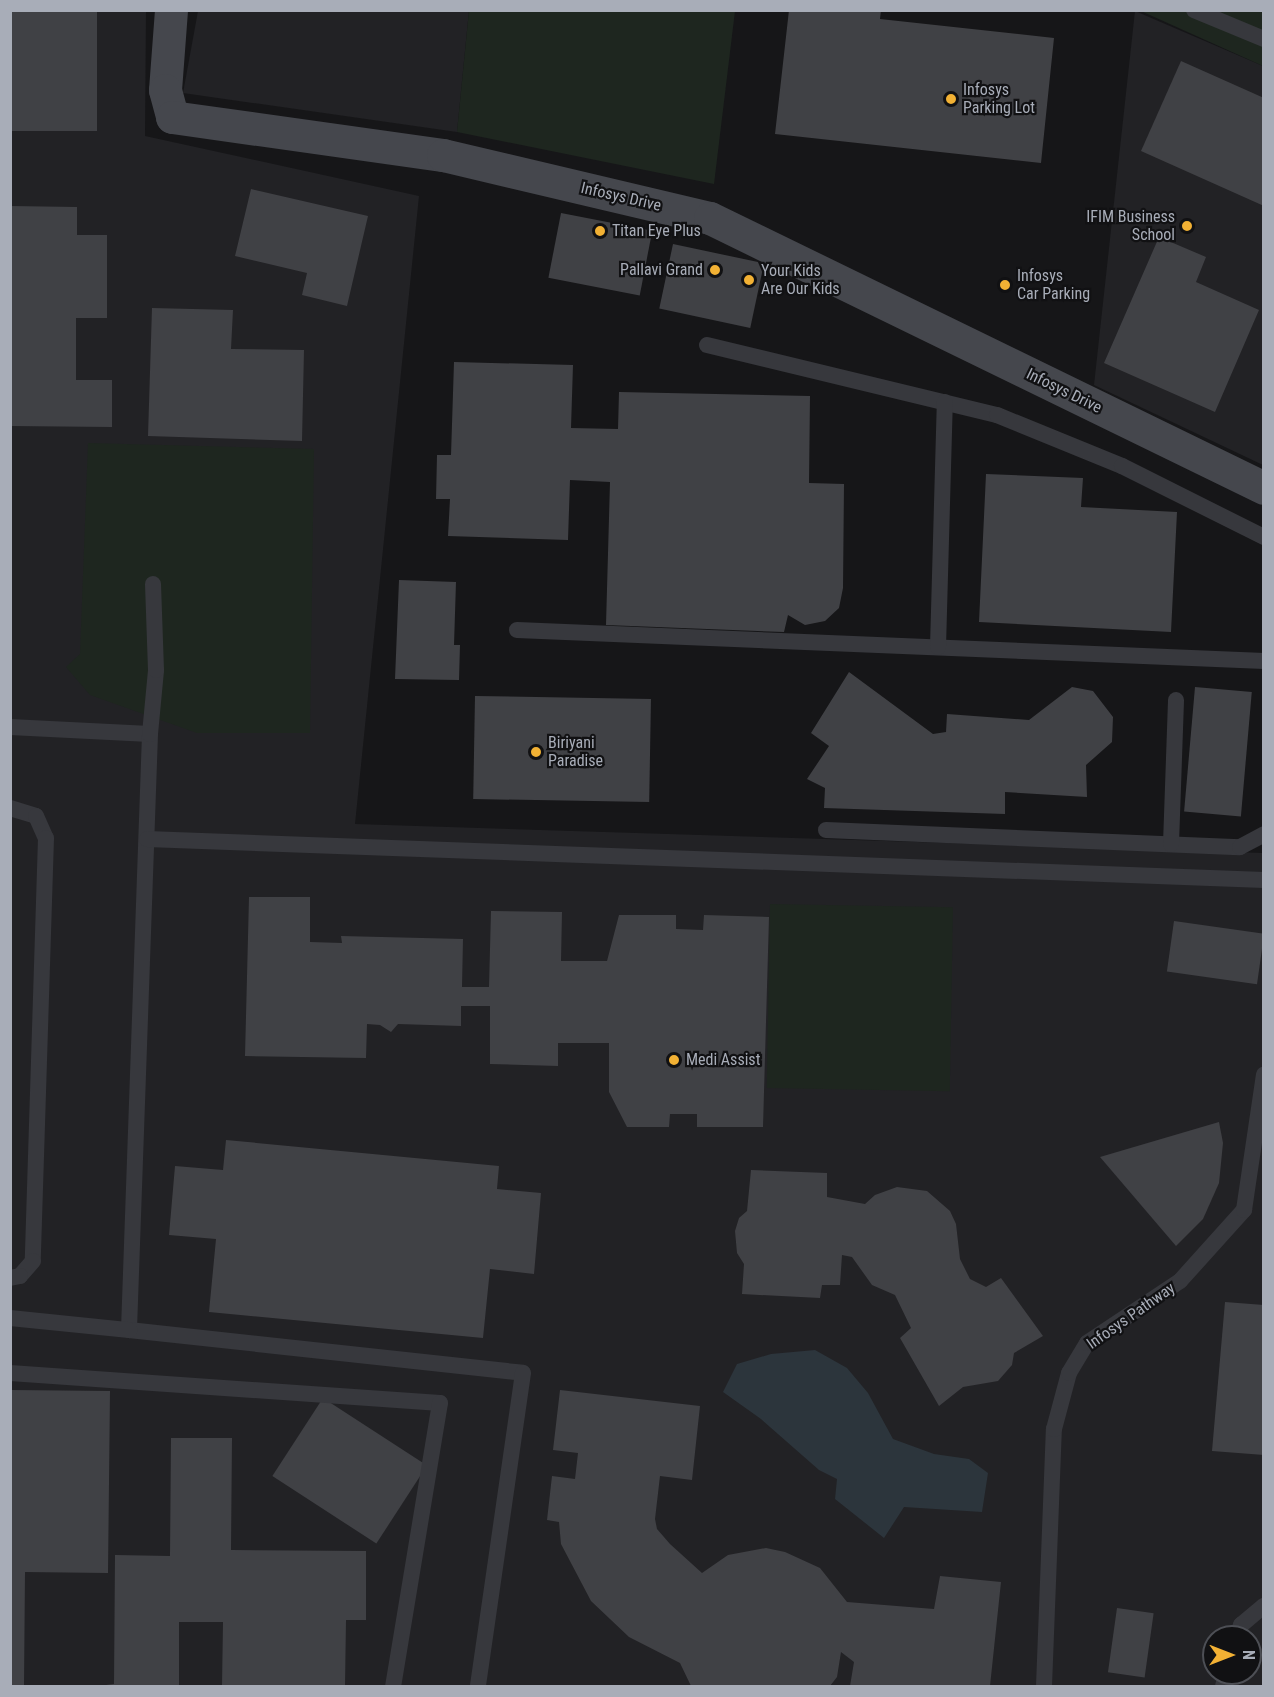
<!DOCTYPE html>
<style>
body{margin:0}
#map{position:relative;width:1274px;height:1697px;overflow:hidden;background:#161618;font-family:"Roboto Condensed",sans-serif}
div>[style]{position:absolute}
.built>*{inset:0;background:#222225}
.green>*{inset:0;background:#1e261f;transform-origin:0 0}
.water>*{inset:0;background:#2c353c}
.building>*{inset:0;background:#404145;transform-origin:0 0}
.lane>*{height:16px;margin:-8px;padding:0 8px;transform-origin:8px;border-radius:8px;background:#37383d}
.secondary>*{height:33px;margin:-16.5px;padding:0 16.5px;transform-origin:16.5px;border-radius:16.5px;background:#45474d}
.dots>*{width:16px;height:16px;translate:-50% -50%;box-sizing:border-box;border:3px solid #111113;border-radius:50%}
span{translate:-50% -50%;white-space:nowrap;text-align:center;line-height:1.15;-webkit-text-stroke:4.5px #111113;paint-order:stroke}
.poi-label{font-size:16px;color:#a8adb8}
.left{translate:0 -50%;text-align:left}
.right{translate:-100% -50%;text-align:right}
.street-label{font-size:16px;color:#a8adb8}
.frame{position:absolute;inset:0;border:12px solid #a8adb8;pointer-events:none}
.north{position:absolute;left:1202px;top:1625px;width:60px;height:60px;box-sizing:border-box;background:#111113;border:2px solid #4d4f55;border-radius:50%;rotate:90deg;font-size:16px;font-weight:700;line-height:24px;text-align:center;color:#a8adb8}
.north::after{content:'';display:block;margin:auto;width:21px;height:27px;background:#f2b134;clip-path:polygon(50% 0,100% 100%,50% 72%,0 100%)}
</style>
<div id="map">
<div class="built">
<div style="clip-path:polygon(evenodd,11px 11px,146px 11px,145px 136px,419px 196px,355px 824px,1263px 853px,1263px 1686px,11px 1686px,11px 11px,1214px 1637px,1250px 1637px,1250px 1673px,1214px 1673px,1214px 1637px)"></div>
<div style="clip-path:polygon(198px 11px,469px 11px,457px 132px,183px 93px)"></div>
<div style="clip-path:polygon(1135px 11px,1263px 66px,1263px 465px,1094px 385px)"></div>
</div>
<div class="green">
<div style="clip-path:polygon(469px 11px,735px 11px,714px 184px,457px 132px)"></div>
<div style="clip-path:polygon(1141px 11px,1263px 11px,1263px 66px)"></div>
<div style="clip-path:polygon(88px 443px,314px 449px,310px 733px,197px 733px,90px 695px,66px 667px,80px 654px)"></div>
<div style="left:770px;top:904px;width:183px;height:184px;rotate:1deg"></div>
</div>
<div class="water">
<div style="clip-path:polygon(815px 1350px,847px 1368px,868px 1393px,893px 1439px,934px 1454px,969px 1459px,988px 1473px,982px 1512px,904px 1507px,884px 1538px,835px 1499px,837px 1479px,819px 1470px,761px 1419px,723px 1392px,737px 1364px,771px 1354px)"></div>
</div>
<div class="building">
<div style="left:10px;top:10px;width:87px;height:121px"></div>
<div style="clip-path:polygon(789px 10px,881px 10px,880px 19px,1054px 38px,1041px 163px,775px 134px)"></div>
<div style="clip-path:polygon(1181px 61px,1264px 98px,1264px 206px,1141px 151px)"></div>
<div style="clip-path:polygon(251px 189px,368px 216px,347px 306px,302px 295px,307px 273px,235px 256px)"></div>
<div style="clip-path:polygon(10px 206px,77px 207px,77px 235px,107px 235px,107px 318px,76px 318px,76px 380px,112px 380px,112px 427px,10px 426px)"></div>
<div style="left:561px;top:213px;width:93px;height:66px;rotate:11deg"></div>
<div style="clip-path:polygon(1159px 237px,1206px 257px,1196px 282px,1259px 310px,1215px 412px,1104px 363px)"></div>
<div style="left:673px;top:244px;width:93px;height:66px;rotate:12deg"></div>
<div style="clip-path:polygon(152px 308px,233px 310px,231px 349px,304px 350px,302px 441px,148px 436px)"></div>
<div style="clip-path:polygon(454px 362px,573px 365px,571px 428px,618px 429px,619px 392px,810px 396px,809px 483px,844px 484px,843px 588px,839px 608px,825px 621px,805px 625px,788px 615px,784px 632px,606px 625px,610px 482px,570px 480px,568px 540px,448px 536px,450px 499px,436px 499px,437px 455px,451px 455px)"></div>
<div style="clip-path:polygon(986px 474px,1083px 478px,1081px 507px,1177px 512px,1171px 632px,979px 622px)"></div>
<div style="clip-path:polygon(399px 580px,456px 582px,454px 645px,460px 645px,459px 680px,395px 679px)"></div>
<div style="clip-path:polygon(849px 672px,933px 734px,946px 732px,947px 714px,1029px 720px,1072px 687px,1093px 691px,1113px 717px,1112px 742px,1086px 765px,1087px 797px,1005px 792px,1005px 814px,824px 808px,825px 788px,807px 779px,829px 746px,811px 733px)"></div>
<div style="left:1195px;top:687px;width:57px;height:125px;rotate:5deg"></div>
<div style="left:475px;top:696px;width:176px;height:103px;rotate:1deg"></div>
<div style="clip-path:polygon(249px 897px,310px 897px,310px 942px,342px 943px,341px 936px,463px 939px,462px 987px,489px 987px,491px 911px,562px 912px,561px 961px,607px 961px,619px 915px,676px 915px,676px 929px,703px 930px,704px 915px,769px 917px,763px 1127px,697px 1127px,697px 1114px,670px 1114px,669px 1127px,627px 1127px,609px 1092px,609px 1043px,558px 1043px,558px 1066px,490px 1064px,490px 1006px,461px 1006px,461px 1026px,398px 1024px,391px 1032px,380px 1025px,367px 1024px,366px 1058px,245px 1056px)"></div>
<div style="left:1174px;top:921px;width:91px;height:51px;rotate:8deg"></div>
<div style="clip-path:polygon(1219px 1122px,1223px 1143px,1219px 1183px,1203px 1219px,1176px 1246px,1100px 1157px)"></div>
<div style="clip-path:polygon(226px 1140px,499px 1166px,497px 1189px,541px 1193px,534px 1274px,490px 1269px,483px 1338px,209px 1312px,216px 1239px,169px 1235px,175px 1166px,223px 1170px)"></div>
<div style="clip-path:polygon(751px 1170px,827px 1173px,827px 1197px,865px 1204px,875px 1195px,897px 1187px,927px 1191px,950px 1211px,956px 1224px,960px 1259px,970px 1279px,986px 1287px,1001px 1278px,1043px 1336px,1014px 1353px,1012px 1365px,998px 1381px,963px 1387px,939px 1406px,900px 1338px,911px 1328px,895px 1295px,872px 1285px,852px 1257px,842px 1255px,840px 1285px,822px 1285px,820px 1298px,742px 1294px,744px 1264px,737px 1253px,735px 1231px,739px 1218px,747px 1211px)"></div>
<div style="clip-path:polygon(1225px 1302px,1264px 1305px,1264px 1455px,1212px 1451px)"></div>
<div style="clip-path:polygon(10px 1390px,110px 1391px,108px 1573px,25px 1572px,24px 1686px,10px 1686px)"></div>
<div style="clip-path:polygon(560px 1390px,700px 1406px,692px 1480px,660px 1476px,655px 1519px,657px 1529px,670px 1544px,702px 1573px,728px 1555px,766px 1548px,785px 1552px,820px 1568px,847px 1602px,934px 1609px,940px 1576px,1001px 1582px,990px 1686px,850px 1686px,854px 1662px,841px 1652px,837px 1677px,830px 1686px,691px 1686px,680px 1663px,629px 1637px,591px 1601px,561px 1544px,559px 1522px,547px 1520px,552px 1476px,575px 1479px,578px 1453px,553px 1450px)"></div>
<div style="left:323px;top:1398px;width:124px;height:93px;rotate:33deg"></div>
<div style="clip-path:polygon(171px 1438px,232px 1438px,231px 1550px,366px 1551px,366px 1620px,346px 1620px,345px 1686px,222px 1686px,223px 1622px,179px 1622px,179px 1686px,98px 1686px,114px 1684px,115px 1555px,170px 1556px)"></div>
<div style="left:1117px;top:1608px;width:37px;height:65px;rotate:8deg"></div>
</div>
<div class="lane">
<div style="left:1194px;top:10px;width:76px;rotate:22.5deg"></div>
<div style="left:707px;top:345px;width:298px;rotate:13.6deg"></div>
<div style="left:997px;top:415px;width:135px;rotate:22.2deg"></div>
<div style="left:1122px;top:466px;width:159px;rotate:26.6deg"></div>
<div style="left:517px;top:630px;width:748px;rotate:2.38deg"></div>
<div style="left:938px;top:647px;width:245px;rotate:-88.4deg"></div>
<div style="left:10px;top:727px;width:140px;rotate:2.9deg"></div>
<div style="left:150px;top:734px;width:596px;rotate:92.02deg"></div>
<div style="left:129px;top:1330px;width:396px;rotate:6.2deg"></div>
<div style="left:523px;top:1373px;width:316px;rotate:98.2deg"></div>
<div style="left:150px;top:734px;width:64px;rotate:-84.6deg"></div>
<div style="left:156px;top:670px;width:86px;rotate:-92deg"></div>
<div style="left:10px;top:808px;width:27px;rotate:17deg"></div>
<div style="left:36px;top:816px;width:24px;rotate:66deg"></div>
<div style="left:46px;top:838px;width:423px;rotate:91.8deg"></div>
<div style="left:33px;top:1261px;width:20px;rotate:131deg"></div>
<div style="left:20px;top:1276px;width:10px;rotate:169deg"></div>
<div style="left:826px;top:830px;width:414px;rotate:2.4deg"></div>
<div style="left:1240px;top:847px;width:27px;rotate:-28deg"></div>
<div style="left:147px;top:839px;width:1118px;rotate:2.1deg"></div>
<div style="left:1171px;top:844px;width:144px;rotate:-88deg"></div>
<div style="left:10px;top:1318px;width:120px;rotate:5.8deg"></div>
<div style="left:10px;top:1373px;width:431px;rotate:4deg"></div>
<div style="left:440px;top:1403px;width:287px;rotate:99.4deg"></div>
<div style="left:1237px;top:1637px;width:13px;rotate:-72deg"></div>
<div style="left:1241px;top:1625px;width:30px;rotate:-40deg"></div>
<div style="left:1044px;top:1686px;width:257px;rotate:-87.8deg"></div>
<div style="left:1054px;top:1429px;width:58px;rotate:-75deg"></div>
<div style="left:1069px;top:1373px;width:35px;rotate:-59deg"></div>
<div style="left:1087px;top:1343px;width:112px;rotate:-33.7deg"></div>
<div style="left:1180px;top:1281px;width:96px;rotate:-48deg"></div>
<div style="left:1244px;top:1210px;width:137px;rotate:-81.6deg"></div>
<div style="left:1223px;top:1686px;width:14px;rotate:-73deg"></div>
</div>
<div class="secondary">
<div style="left:171px;top:10px;width:80px;rotate:94.3deg"></div>
<div style="left:165px;top:90px;width:28px;rotate:75deg"></div>
<div style="left:172px;top:117px;width:274px;rotate:8deg"></div>
<div style="left:443px;top:155px;width:274px;rotate:13.3deg"></div>
<div style="left:710px;top:218px;width:616px;rotate:25.98deg"></div>
</div>
<div class="dots">
<div style="left:951px;top:99px;background:#f2b134"></div>
<div style="left:1187px;top:226px;background:#f2b134"></div>
<div style="left:600px;top:231px;background:#f2b134"></div>
<div style="left:715px;top:270px;background:#f2b134"></div>
<div style="left:749px;top:280px;background:#f2b134"></div>
<div style="left:1005px;top:285px;background:#f2b134"></div>
<div style="left:536px;top:752px;background:#f2b134"></div>
<div style="left:674px;top:1060px;background:#f2b134"></div>
</div>
<div class="poi-label">
<span class="left" style="left:963px;top:99px">Infosys<br>Parking Lot</span>
<span class="right" style="left:1175px;top:226px">IFIM Business<br>School</span>
<span class="left" style="left:612px;top:231px">Titan Eye Plus</span>
<span class="right" style="left:703px;top:270px">Pallavi Grand</span>
<span class="left" style="left:761px;top:280px">Your Kids<br>Are Our Kids</span>
<span class="left" style="left:1017px;top:285px">Infosys<br>Car Parking</span>
<span class="left" style="left:548px;top:752px">Biriyani<br>Paradise</span>
<span class="left" style="left:686px;top:1060px">Medi Assist</span>
</div>
<div class="street-label">
<span style="left:621px;top:197px;rotate:13deg">Infosys Drive</span>
<span style="left:1064px;top:391px;rotate:26deg">Infosys Drive</span>
<span style="left:1131px;top:1316px;rotate:-35deg">Infosys Pathway</span>
</div>
<div class="frame"></div>
<div class="north">N</div>
</div>
